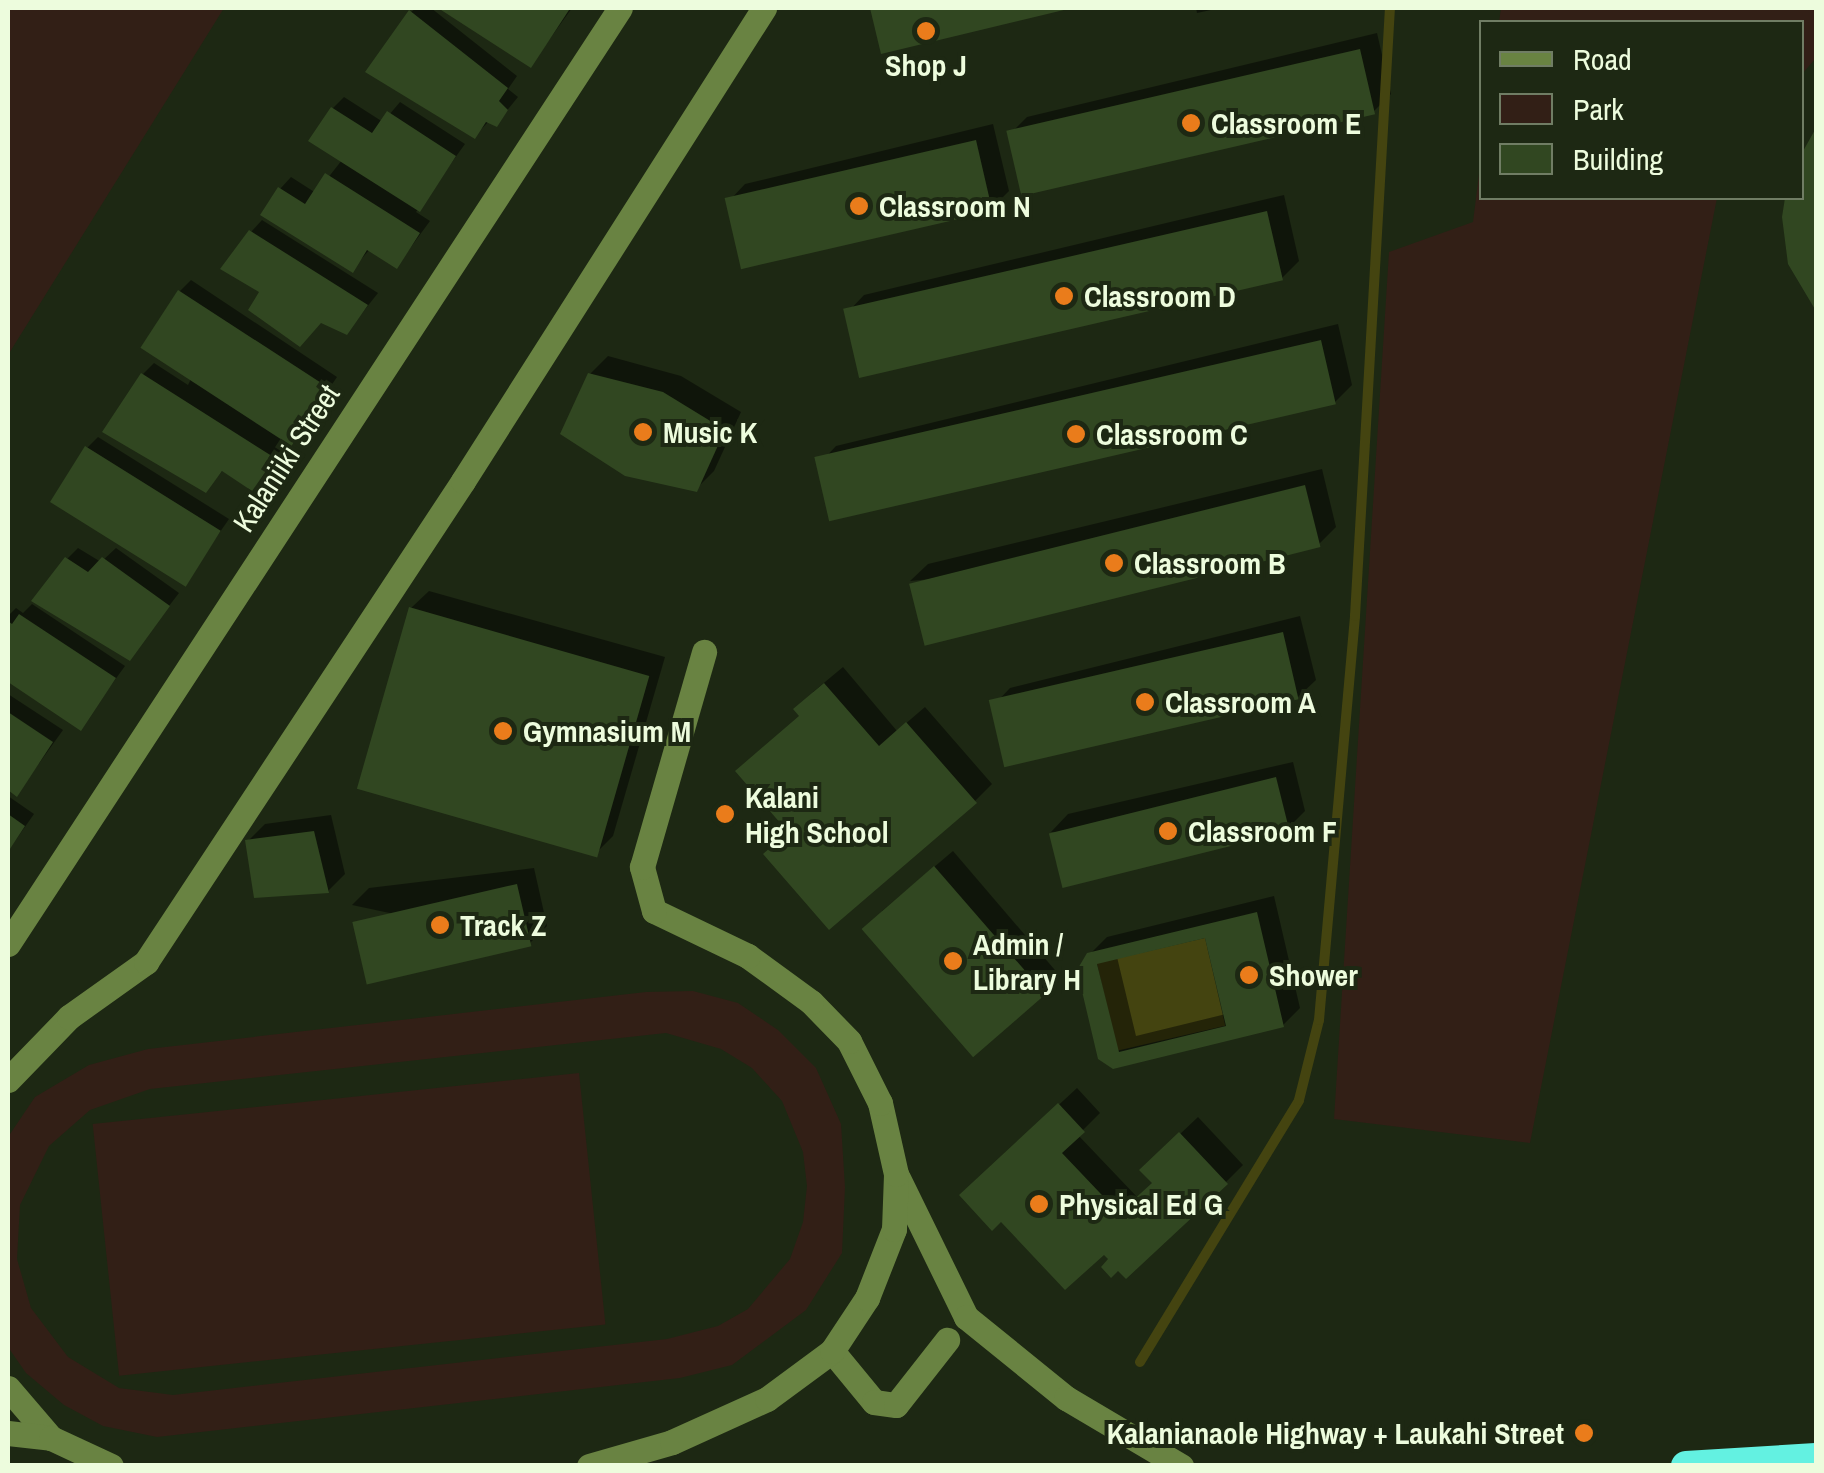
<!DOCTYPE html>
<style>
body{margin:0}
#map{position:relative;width:1824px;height:1473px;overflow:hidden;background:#1d2813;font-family:"Archivo Narrow",sans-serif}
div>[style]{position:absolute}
.green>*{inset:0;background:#321f16;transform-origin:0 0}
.water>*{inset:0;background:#444410;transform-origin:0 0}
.shadow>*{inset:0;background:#0007}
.stream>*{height:10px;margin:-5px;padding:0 5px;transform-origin:5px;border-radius:5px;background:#444410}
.building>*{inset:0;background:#314721;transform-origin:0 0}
.minor>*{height:25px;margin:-12.5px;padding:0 12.5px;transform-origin:12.5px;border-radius:12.5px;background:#698342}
.highway>*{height:30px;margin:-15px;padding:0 15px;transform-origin:15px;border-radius:15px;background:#63f1e1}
.dots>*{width:28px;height:28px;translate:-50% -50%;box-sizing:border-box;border:5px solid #1d2813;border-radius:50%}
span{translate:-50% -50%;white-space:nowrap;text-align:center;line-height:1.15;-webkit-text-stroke:8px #1d2813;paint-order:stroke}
.poi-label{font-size:30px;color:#edfcdd;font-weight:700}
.left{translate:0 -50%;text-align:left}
.right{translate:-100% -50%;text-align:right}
.street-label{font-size:30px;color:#edfcdd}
.frame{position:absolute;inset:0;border:10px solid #edfcdd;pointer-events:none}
.legend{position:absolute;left:1479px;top:20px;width:325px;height:180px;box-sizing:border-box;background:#1d2813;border:2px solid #707d64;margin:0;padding:12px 18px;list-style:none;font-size:30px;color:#edfcdd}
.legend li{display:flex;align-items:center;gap:20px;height:50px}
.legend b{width:50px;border:2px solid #707d64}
</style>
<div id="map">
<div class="green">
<div style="clip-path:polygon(8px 8px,224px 8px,8px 355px)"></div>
<div style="clip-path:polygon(1501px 8px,1816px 8px,1816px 58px,1802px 74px,1802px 22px,1499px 22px)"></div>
<div style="clip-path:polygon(1481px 158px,1482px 198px,1717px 198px,1530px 1143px,1334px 1119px,1389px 252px,1473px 222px)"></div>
<div style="clip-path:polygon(evenodd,693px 991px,738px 1003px,778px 1030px,816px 1068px,841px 1124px,845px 1187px,842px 1253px,806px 1310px,732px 1365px,680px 1378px,157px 1437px,103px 1426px,64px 1405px,26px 1373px,8px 1347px,8px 1137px,35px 1097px,89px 1065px,148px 1049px,646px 992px,693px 991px,666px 1033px,721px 1049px,752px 1068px,782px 1101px,803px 1152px,807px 1186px,803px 1222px,790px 1259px,748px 1309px,718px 1326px,667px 1339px,173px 1395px,119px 1388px,68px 1357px,31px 1308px,17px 1259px,20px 1205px,49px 1146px,90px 1110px,150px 1089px,666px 1033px)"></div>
<div style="left:579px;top:1073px;width:253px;height:489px;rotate:84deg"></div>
</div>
<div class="water">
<div style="left:1205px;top:938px;width:90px;height:111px;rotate:77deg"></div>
</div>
<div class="shadow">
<div style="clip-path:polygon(416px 8px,431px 8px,517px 76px,508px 89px,518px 97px,496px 124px,489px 121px,475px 136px,411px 12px)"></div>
<div style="clip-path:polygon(442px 8px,572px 8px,531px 65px)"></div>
<div style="clip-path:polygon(872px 8px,1063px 8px,883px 51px)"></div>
<div style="clip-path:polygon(1196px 8px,1220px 8px,1197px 13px)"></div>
<div style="clip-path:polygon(1377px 33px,1391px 94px,1374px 111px,1010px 134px,1027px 117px)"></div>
<div style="clip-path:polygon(344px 97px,383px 122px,400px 102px,465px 144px,416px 212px,430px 221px,397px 266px,370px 249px,352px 270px,280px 189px,291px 177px,316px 193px,342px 160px,333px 108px)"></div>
<div style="clip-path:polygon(993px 124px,1009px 191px,992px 208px,728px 202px,745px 184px)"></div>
<div style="clip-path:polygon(1816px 133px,1816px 308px,1784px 217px,1788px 198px,1802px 198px,1802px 158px)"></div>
<div style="clip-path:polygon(1284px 195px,1299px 261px,1282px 278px,847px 313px,864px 295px)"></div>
<div style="clip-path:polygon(262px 220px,378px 293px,347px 332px,251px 232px)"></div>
<div style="clip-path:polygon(191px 280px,337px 377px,296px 438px,283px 448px,252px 488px,224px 469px,206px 490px,143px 374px,154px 363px,188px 385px,190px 381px,179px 292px)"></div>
<div style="clip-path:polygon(1338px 324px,1352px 385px,1335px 402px,819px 464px,836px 446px)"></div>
<div style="clip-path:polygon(608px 356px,681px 376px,741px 412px,714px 471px,696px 489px,590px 374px)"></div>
<div style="clip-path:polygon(98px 437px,229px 519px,184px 584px,87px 448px)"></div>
<div style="clip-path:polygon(1322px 469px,1336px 527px,1319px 544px,910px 581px,928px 564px)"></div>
<div style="clip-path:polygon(78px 548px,101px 562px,116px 548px,179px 593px,129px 658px,67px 559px)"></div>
<div style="clip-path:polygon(429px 591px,665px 657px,613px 836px,596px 853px,411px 608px)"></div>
<div style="clip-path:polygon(32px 604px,125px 666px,80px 728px,8px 679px,8px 616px,16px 608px,23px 613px)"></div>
<div style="clip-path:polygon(1300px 616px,1316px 680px,1298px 697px,993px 706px,1010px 688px)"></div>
<div style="clip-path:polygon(843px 667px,897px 731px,925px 707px,992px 784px,975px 801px,791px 831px,813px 692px)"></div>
<div style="clip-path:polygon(8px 694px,63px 730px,17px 794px,8px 788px)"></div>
<div style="clip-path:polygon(1293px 762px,1305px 811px,1287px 829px,1051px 832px,1068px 814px)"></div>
<div style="clip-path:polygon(8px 796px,34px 814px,8px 851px)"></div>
<div style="clip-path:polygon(331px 815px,345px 874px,328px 891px,248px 841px,265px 824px)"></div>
<div style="clip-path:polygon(953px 851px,1060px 976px,1043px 993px,882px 911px)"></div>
<div style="clip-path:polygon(534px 868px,547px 926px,530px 943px,352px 905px,369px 888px)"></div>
<div style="clip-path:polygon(evenodd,1274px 896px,1300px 1008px,1283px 1025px,1114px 1066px,1089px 955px,1107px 937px,1274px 896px,1207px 935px,1226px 1014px,1136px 1036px,1117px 957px,1207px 935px)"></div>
<div style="clip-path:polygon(1077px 1088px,1100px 1113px,1078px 1135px,1138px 1198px,1155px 1182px,1160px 1153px,1198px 1117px,1243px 1165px,1226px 1182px,1112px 1259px,980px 1178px)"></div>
</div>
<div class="stream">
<div style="left:1140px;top:1362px;width:306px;rotate:-58.7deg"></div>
<div style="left:1299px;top:1100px;width:82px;rotate:-76deg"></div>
<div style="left:1319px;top:1020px;width:406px;rotate:-84.9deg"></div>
<div style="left:1355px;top:616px;width:609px;rotate:-86.71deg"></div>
</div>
<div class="building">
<div style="clip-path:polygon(438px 8px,564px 8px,569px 10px,531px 68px)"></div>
<div style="clip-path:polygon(870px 8px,1068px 8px,1068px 9px,881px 54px)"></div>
<div style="clip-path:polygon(409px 10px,508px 88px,499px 101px,508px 110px,497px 127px,486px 122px,475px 139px,365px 72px)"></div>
<div style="left:1360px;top:49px;width:67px;height:363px;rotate:77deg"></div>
<div style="clip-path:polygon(331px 107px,372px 133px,387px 111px,456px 156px,420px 212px,308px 141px)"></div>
<div style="clip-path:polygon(1816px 128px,1816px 311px,1788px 264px,1782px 217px,1785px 198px,1802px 198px,1802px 153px)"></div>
<div style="left:976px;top:140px;width:73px;height:258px;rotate:77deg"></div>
<div style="clip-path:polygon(325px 173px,420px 233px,397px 269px,367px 250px,353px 273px,260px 215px,278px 187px,305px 204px)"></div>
<div style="left:1267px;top:211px;width:71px;height:435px;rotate:77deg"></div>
<div style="clip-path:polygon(249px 230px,368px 305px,347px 335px,321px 323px,300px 347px,248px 310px,259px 292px,220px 269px)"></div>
<div style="left:178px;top:290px;width:180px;height:69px;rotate:33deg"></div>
<div style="left:1321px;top:340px;width:66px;height:520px;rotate:77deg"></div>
<div style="clip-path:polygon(141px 373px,275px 458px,252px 491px,222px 471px,206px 493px,102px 432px)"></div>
<div style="clip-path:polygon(588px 373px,663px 392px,725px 430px,697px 492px,625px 476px,560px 434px)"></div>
<div style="left:85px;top:446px;width:160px;height:66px;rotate:32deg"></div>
<div style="left:1305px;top:485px;width:64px;height:408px;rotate:76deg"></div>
<div style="clip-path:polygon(65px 557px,88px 572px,102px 557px,170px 606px,130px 661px,31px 601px)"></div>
<div style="left:409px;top:607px;width:250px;height:189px;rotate:16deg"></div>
<div style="clip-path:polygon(19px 614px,116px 678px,81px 731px,8px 682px,8px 621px,12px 624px)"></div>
<div style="left:1283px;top:632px;width:69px;height:302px;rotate:77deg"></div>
<div style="clip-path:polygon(824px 683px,879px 746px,906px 722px,977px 803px,829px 930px,763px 854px,788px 832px,735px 771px,799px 716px,793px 709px)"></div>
<div style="clip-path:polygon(8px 712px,53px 742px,17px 797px,8px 790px)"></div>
<div style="left:1276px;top:777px;width:56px;height:234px;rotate:76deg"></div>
<div style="clip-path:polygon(8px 814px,25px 826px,8px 852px)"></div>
<div style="clip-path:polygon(314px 831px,329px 893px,254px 898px,245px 840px)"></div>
<div style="left:934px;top:866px;width:170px;height:96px;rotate:49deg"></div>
<div style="left:517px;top:884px;width:64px;height:169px;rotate:77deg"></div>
<div style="clip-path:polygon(evenodd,1257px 912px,1284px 1027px,1113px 1069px,1098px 1059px,1077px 970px,1087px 953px,1257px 912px,1205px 938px,1226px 1026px,1119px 1052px,1097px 964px,1205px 938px)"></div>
<div style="clip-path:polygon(1058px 1103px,1085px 1132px,1062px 1153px,1119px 1213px,1152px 1183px,1139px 1170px,1179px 1132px,1228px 1184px,1126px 1279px,1118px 1271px,1111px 1278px,1101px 1267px,1108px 1259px,1104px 1255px,1065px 1290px,1001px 1222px,992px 1231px,959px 1195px)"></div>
</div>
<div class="minor">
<div style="left:8px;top:944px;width:1118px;rotate:-56.82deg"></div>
<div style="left:8px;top:1080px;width:88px;rotate:-45.9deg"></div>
<div style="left:69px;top:1017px;width:95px;rotate:-35.5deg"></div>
<div style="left:146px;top:962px;width:576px;rotate:-56.61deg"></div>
<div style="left:463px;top:481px;width:561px;rotate:-57.53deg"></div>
<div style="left:898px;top:1178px;width:155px;rotate:63.9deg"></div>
<div style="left:966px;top:1317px;width:129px;rotate:39deg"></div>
<div style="left:1066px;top:1398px;width:134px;rotate:30.6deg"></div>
<div style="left:832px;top:1351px;width:66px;rotate:50.5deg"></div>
<div style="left:874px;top:1402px;width:22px;rotate:8deg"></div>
<div style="left:896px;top:1405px;width:83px;rotate:-51.9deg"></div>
<div style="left:8px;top:1388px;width:66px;rotate:49.3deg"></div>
<div style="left:8px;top:1433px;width:43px;rotate:6.6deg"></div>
<div style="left:51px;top:1438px;width:66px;rotate:25deg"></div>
<div style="left:589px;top:1466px;width:86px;rotate:-16.1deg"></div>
<div style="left:672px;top:1442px;width:104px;rotate:-24.4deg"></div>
<div style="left:767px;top:1399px;width:81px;rotate:-36.4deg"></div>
<div style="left:832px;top:1351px;width:64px;rotate:-56.6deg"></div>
<div style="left:867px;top:1298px;width:74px;rotate:-68.6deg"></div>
<div style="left:894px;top:1229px;width:55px;rotate:-87.9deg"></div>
<div style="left:896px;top:1174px;width:73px;rotate:-102.7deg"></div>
<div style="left:880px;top:1103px;width:69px;rotate:-116.6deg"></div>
<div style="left:849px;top:1041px;width:54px;rotate:-134.3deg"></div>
<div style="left:811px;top:1002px;width:78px;rotate:-143.9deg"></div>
<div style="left:748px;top:956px;width:104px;rotate:-154.4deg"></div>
<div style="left:654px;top:911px;width:46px;rotate:-105.3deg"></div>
<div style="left:642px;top:867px;width:224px;rotate:-73.9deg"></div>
</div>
<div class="highway">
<div style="left:1686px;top:1466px;width:130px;rotate:-3.5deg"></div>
</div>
<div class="dots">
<div style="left:926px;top:31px;background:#ea7c1b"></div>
<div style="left:1191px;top:123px;background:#ea7c1b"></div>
<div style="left:859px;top:206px;background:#ea7c1b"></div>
<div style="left:1064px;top:296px;background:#ea7c1b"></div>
<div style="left:643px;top:432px;background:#ea7c1b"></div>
<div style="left:1076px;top:434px;background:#ea7c1b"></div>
<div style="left:1114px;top:563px;background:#ea7c1b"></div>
<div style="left:1145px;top:702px;background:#ea7c1b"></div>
<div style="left:503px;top:731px;background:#ea7c1b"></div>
<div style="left:725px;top:814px;background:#ea7c1b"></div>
<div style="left:1168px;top:831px;background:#ea7c1b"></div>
<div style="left:440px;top:925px;background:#ea7c1b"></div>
<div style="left:953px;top:961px;background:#ea7c1b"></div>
<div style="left:1249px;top:975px;background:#ea7c1b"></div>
<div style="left:1039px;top:1204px;background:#ea7c1b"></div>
<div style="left:1584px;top:1433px;background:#ea7c1b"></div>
</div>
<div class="poi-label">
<span style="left:926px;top:65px">Shop J</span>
<span class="left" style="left:1211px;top:123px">Classroom E</span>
<span class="left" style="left:879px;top:206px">Classroom N</span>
<span class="left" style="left:1084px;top:296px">Classroom D</span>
<span class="left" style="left:663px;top:432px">Music K</span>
<span class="left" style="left:1096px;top:434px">Classroom C</span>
<span class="left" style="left:1134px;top:563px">Classroom B</span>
<span class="left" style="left:1165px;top:702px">Classroom A</span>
<span class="left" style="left:523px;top:731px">Gymnasium M</span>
<span class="left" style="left:745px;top:814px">Kalani<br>High School</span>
<span class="left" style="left:1188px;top:831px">Classroom F</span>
<span class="left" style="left:460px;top:925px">Track Z</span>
<span class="left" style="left:973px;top:961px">Admin /<br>Library H</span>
<span class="left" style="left:1269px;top:975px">Shower</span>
<span class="left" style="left:1059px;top:1204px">Physical Ed G</span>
<span class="right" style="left:1564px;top:1433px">Kalanianaole Highway + Laukahi Street</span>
</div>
<div class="street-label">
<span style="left:286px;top:458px;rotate:-57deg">Kalaniiki Street</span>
</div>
<div class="frame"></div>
<ul class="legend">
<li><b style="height:12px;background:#698342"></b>Road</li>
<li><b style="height:28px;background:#321f16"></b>Park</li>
<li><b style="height:28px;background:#314721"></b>Building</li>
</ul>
</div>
